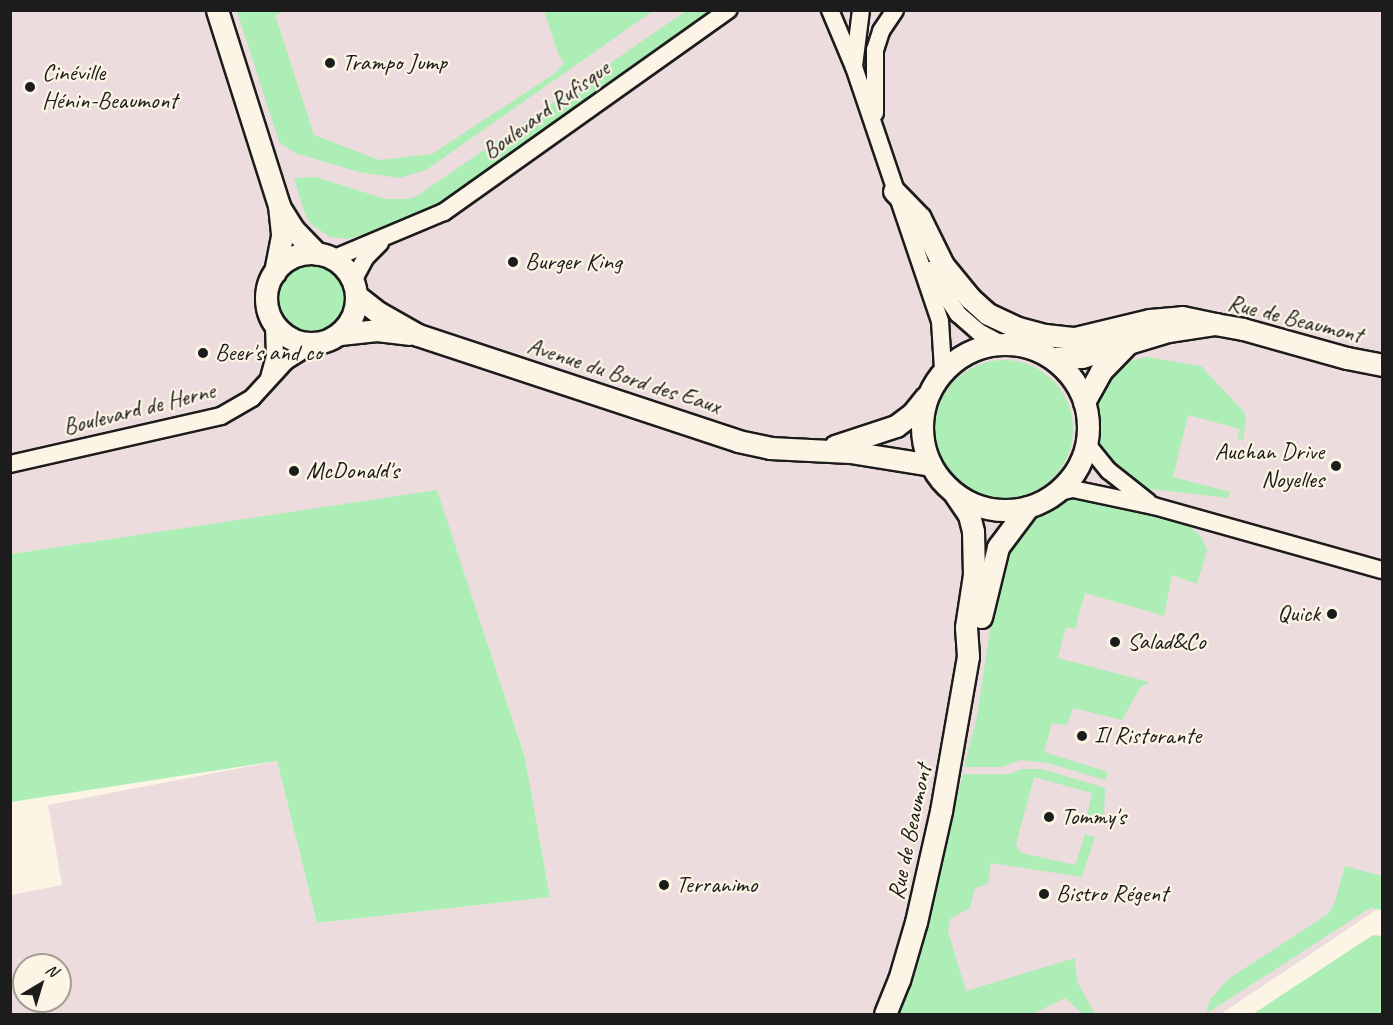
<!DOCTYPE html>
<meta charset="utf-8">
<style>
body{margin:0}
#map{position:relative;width:1393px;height:1025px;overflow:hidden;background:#fcf5e5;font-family:Caveat,sans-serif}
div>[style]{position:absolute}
.built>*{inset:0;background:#eddcdd}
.green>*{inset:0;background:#adedb6}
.round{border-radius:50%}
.roads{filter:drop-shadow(2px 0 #1c1c1c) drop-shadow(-2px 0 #1c1c1c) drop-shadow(0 2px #1c1c1c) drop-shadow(0 -2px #1c1c1c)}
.minor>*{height:16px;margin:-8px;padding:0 8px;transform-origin:8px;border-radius:8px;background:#fcf5e5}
.tertiary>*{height:21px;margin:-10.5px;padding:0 10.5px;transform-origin:10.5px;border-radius:10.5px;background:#fcf5e5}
.tertiary>.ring{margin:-10.5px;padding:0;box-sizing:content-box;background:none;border:21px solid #fcf5e5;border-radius:50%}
.dots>*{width:16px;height:16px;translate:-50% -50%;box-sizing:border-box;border:3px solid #fcf5e5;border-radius:50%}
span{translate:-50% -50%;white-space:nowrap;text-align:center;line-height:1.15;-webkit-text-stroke:4.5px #fcf5e5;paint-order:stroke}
.poi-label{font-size:24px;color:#1c1c1c}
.left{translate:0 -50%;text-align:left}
.right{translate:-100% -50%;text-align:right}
.street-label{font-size:24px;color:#1c1c1c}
.frame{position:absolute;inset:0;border:12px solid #1c1c1c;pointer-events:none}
.north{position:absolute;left:12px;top:953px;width:60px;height:60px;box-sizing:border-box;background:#fcf5e5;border:2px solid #a29e95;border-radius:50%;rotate:38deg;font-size:16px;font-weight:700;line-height:24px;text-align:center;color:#1c1c1c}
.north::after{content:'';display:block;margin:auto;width:21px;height:27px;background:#1c1c1c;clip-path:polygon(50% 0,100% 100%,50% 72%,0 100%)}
</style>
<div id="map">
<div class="built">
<div style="clip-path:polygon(evenodd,11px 11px,1382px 11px,1382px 906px,1221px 1014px,11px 1014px,11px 895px,62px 885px,48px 805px,277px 761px,317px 923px,550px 897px,525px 758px,437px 491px,11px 554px,11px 11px,24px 965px,60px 965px,60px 1001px,24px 1001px,24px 965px)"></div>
</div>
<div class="green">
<div style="clip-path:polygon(237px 11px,286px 11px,275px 15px,314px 135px,379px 160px,432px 154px,554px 74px,565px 62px,559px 56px,544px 11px,653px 11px,426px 170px,399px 178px,359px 172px,295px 153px,279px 142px)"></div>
<div style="clip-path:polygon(686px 11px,716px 11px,444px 203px,426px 212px,386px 226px,364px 240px,361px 235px,348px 239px,330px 237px,311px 224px,305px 214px,294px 178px,316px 177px,385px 199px,408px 199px,417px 196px)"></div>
<div class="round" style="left:279px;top:265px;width:66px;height:66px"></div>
<div style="clip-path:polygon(1147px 357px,1201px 366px,1244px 412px,1246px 419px,1243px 440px,1237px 439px,1240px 429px,1188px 415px,1173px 477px,1230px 492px,1228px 498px,1143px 488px,1133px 484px,1102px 454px,1097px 442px,1094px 409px,1097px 395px,1114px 371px,1126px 362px)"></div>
<div class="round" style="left:935px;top:360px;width:138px;height:138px"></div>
<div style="clip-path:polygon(437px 490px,525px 758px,550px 897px,317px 923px,277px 761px,11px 802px,11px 554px)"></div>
<div style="clip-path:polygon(1071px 499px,1089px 499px,1191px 527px,1202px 538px,1207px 550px,1197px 584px,1172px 575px,1164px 616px,1085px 593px,1075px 629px,1066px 627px,1058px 658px,1149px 682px,1140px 688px,1122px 720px,1073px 708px,1067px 725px,1052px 723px,1044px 752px,1108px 772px,1105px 780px,1048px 763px,1021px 760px,1001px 767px,964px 767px,977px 716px,992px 617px,1003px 567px,1013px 539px,1030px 518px)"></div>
<div style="clip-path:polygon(1021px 769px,1042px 769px,1105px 788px,1104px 815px,1097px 823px,1086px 820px,1092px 793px,1034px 777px,1016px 844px,1021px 853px,1075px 865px,1085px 834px,1095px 837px,1082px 877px,991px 863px,988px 884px,975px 888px,970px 908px,950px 919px,948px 931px,966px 991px,1075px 958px,1077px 981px,1095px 1014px,1083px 1014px,1065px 998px,1032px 1014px,895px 1014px,906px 991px,963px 774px,1009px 774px)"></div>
<div style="clip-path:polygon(1345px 866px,1382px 876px,1382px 910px,1370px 908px,1206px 1014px,1210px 1000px,1228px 979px,1328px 914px,1334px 904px)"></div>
<div style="clip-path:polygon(1373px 935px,1382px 936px,1382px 1014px,1253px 1014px)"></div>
</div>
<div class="roads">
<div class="minor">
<div style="left:830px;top:10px;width:62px;rotate:67.2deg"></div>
<div style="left:854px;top:67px;width:268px;rotate:71.3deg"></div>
<div style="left:940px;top:321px;width:48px;rotate:86.4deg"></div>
<div style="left:854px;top:66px;width:56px;rotate:-82.9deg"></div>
<div style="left:875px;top:113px;width:63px;rotate:-90deg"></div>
<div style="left:875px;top:50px;width:20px;rotate:-72deg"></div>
<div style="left:881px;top:31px;width:25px;rotate:-56deg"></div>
<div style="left:332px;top:259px;width:121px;rotate:-22.8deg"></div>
<div style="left:444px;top:212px;width:349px;rotate:-35.4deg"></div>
<div style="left:929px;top:270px;width:53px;rotate:56.6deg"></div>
<div style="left:958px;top:314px;width:28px;rotate:41deg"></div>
<div style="left:979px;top:332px;width:24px;rotate:28deg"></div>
<div style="left:353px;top:281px;width:27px;rotate:-62deg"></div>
<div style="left:366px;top:257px;width:20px;rotate:-45deg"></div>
<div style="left:269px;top:378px;width:24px;rotate:-75deg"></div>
<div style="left:275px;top:355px;width:31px;rotate:-92deg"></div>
<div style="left:1086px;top:443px;width:36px;rotate:51deg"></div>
<div style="left:1109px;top:471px;width:50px;rotate:38.5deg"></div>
<div style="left:10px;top:464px;width:216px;rotate:-12.8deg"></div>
<div style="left:221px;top:416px;width:36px;rotate:-30deg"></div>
<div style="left:252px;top:398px;width:50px;rotate:-47.4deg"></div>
<div style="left:286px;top:361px;width:34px;rotate:-32deg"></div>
<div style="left:1055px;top:493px;width:18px;rotate:-13deg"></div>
<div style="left:1073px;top:489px;width:83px;rotate:11.9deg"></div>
<div style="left:1154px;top:506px;width:237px;rotate:15.7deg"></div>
</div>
<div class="tertiary">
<div style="left:217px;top:10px;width:205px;rotate:72.4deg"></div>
<div style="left:279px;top:205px;width:31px;rotate:84deg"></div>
<div style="left:282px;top:236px;width:37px;rotate:101deg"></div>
<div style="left:894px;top:191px;width:37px;rotate:46deg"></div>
<div style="left:920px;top:218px;width:52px;rotate:63.9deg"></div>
<div style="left:943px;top:265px;width:43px;rotate:50.7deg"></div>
<div style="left:970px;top:298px;width:24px;rotate:42deg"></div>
<div style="left:988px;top:314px;width:33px;rotate:25deg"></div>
<div style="left:1018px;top:328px;width:28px;rotate:15deg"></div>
<div style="left:1045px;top:335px;width:30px;rotate:6deg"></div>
<div style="left:1075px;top:338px;width:77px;rotate:-13.5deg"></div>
<div style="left:1150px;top:320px;width:32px;rotate:-5deg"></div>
<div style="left:1182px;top:317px;width:34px;rotate:12deg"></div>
<div style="left:280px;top:208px;width:26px;rotate:58deg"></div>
<div style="left:294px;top:230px;width:33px;rotate:46deg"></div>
<div class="ring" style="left:266px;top:253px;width:69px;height:69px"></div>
<div style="left:357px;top:296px;width:28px;rotate:38deg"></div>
<div style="left:379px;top:313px;width:45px;rotate:29.4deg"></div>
<div style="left:418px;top:335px;width:337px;rotate:18.3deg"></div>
<div style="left:738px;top:441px;width:33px;rotate:12deg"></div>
<div style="left:770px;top:448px;width:80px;rotate:2.9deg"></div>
<div style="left:850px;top:452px;width:82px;rotate:9.1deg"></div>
<div style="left:340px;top:334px;width:37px;rotate:-6deg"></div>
<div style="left:377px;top:330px;width:32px;rotate:7deg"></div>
<div class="ring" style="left:922px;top:344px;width:145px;height:145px"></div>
<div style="left:1052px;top:358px;width:30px;rotate:-2deg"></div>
<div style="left:1082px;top:357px;width:90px;rotate:-16.8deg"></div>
<div style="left:1168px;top:331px;width:48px;rotate:-8.5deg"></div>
<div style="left:1215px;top:324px;width:28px;rotate:10deg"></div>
<div style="left:1243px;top:329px;width:108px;rotate:15.6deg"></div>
<div style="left:1347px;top:358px;width:36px;rotate:11deg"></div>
<div style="left:1084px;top:402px;width:35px;rotate:-61deg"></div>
<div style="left:1101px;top:371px;width:36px;rotate:-46deg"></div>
<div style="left:835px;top:446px;width:64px;rotate:-18.2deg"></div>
<div style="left:896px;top:426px;width:20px;rotate:-37deg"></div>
<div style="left:912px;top:414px;width:22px;rotate:-51deg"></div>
<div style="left:981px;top:617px;width:72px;rotate:-76.3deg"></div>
<div style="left:998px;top:547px;width:50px;rotate:-53.1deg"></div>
<div style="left:885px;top:1014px;width:37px;rotate:-68deg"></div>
<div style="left:899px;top:980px;width:60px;rotate:-73.7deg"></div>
<div style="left:916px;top:922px;width:114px;rotate:-77.3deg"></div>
<div style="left:941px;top:811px;width:157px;rotate:-80.1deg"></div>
<div style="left:968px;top:656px;width:29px;rotate:-94deg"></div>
<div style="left:966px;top:627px;width:53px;rotate:-81.3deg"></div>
<div style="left:974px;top:575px;width:44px;rotate:-91.3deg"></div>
<div style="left:973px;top:531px;width:16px;rotate:-104deg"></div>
<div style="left:969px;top:515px;width:25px;rotate:-124deg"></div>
</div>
</div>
<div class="dots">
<div style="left:330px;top:63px;background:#1c1c1c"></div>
<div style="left:30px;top:87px;background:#1c1c1c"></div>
<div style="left:513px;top:262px;background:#1c1c1c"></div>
<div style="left:203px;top:353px;background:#1c1c1c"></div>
<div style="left:1336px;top:466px;background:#1c1c1c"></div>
<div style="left:294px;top:471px;background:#1c1c1c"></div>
<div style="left:1332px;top:614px;background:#1c1c1c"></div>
<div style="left:1115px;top:642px;background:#1c1c1c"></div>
<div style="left:1082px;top:736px;background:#1c1c1c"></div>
<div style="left:1049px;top:817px;background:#1c1c1c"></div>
<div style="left:664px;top:885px;background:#1c1c1c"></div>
<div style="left:1044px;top:894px;background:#1c1c1c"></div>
</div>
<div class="poi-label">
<span class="left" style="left:342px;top:63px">Trampo Jump</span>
<span class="left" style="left:42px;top:87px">Cinéville<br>Hénin-Beaumont</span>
<span class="left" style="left:525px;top:262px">Burger King</span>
<span class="left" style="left:215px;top:353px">Beer's and co</span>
<span class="right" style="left:1324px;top:466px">Auchan Drive<br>Noyelles</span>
<span class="left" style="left:306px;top:471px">McDonald's</span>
<span class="right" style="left:1320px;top:614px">Quick</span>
<span class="left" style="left:1127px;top:642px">Salad&amp;Co</span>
<span class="left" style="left:1094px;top:736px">Il Ristorante</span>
<span class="left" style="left:1061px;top:817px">Tommy's</span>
<span class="left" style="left:676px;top:885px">Terranimo</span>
<span class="left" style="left:1056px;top:894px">Bistro Régent</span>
</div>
<div class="street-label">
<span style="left:546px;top:110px;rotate:-36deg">Boulevard Rufisque</span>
<span style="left:1295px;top:319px;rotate:14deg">Rue de Beaumont</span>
<span style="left:624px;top:376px;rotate:18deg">Avenue du Bord des Eaux</span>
<span style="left:139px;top:409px;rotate:-14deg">Boulevard de Herne</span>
<span style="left:910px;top:832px;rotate:-78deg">Rue de Beaumont</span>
</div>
<div class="frame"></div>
<div class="north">N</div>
</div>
